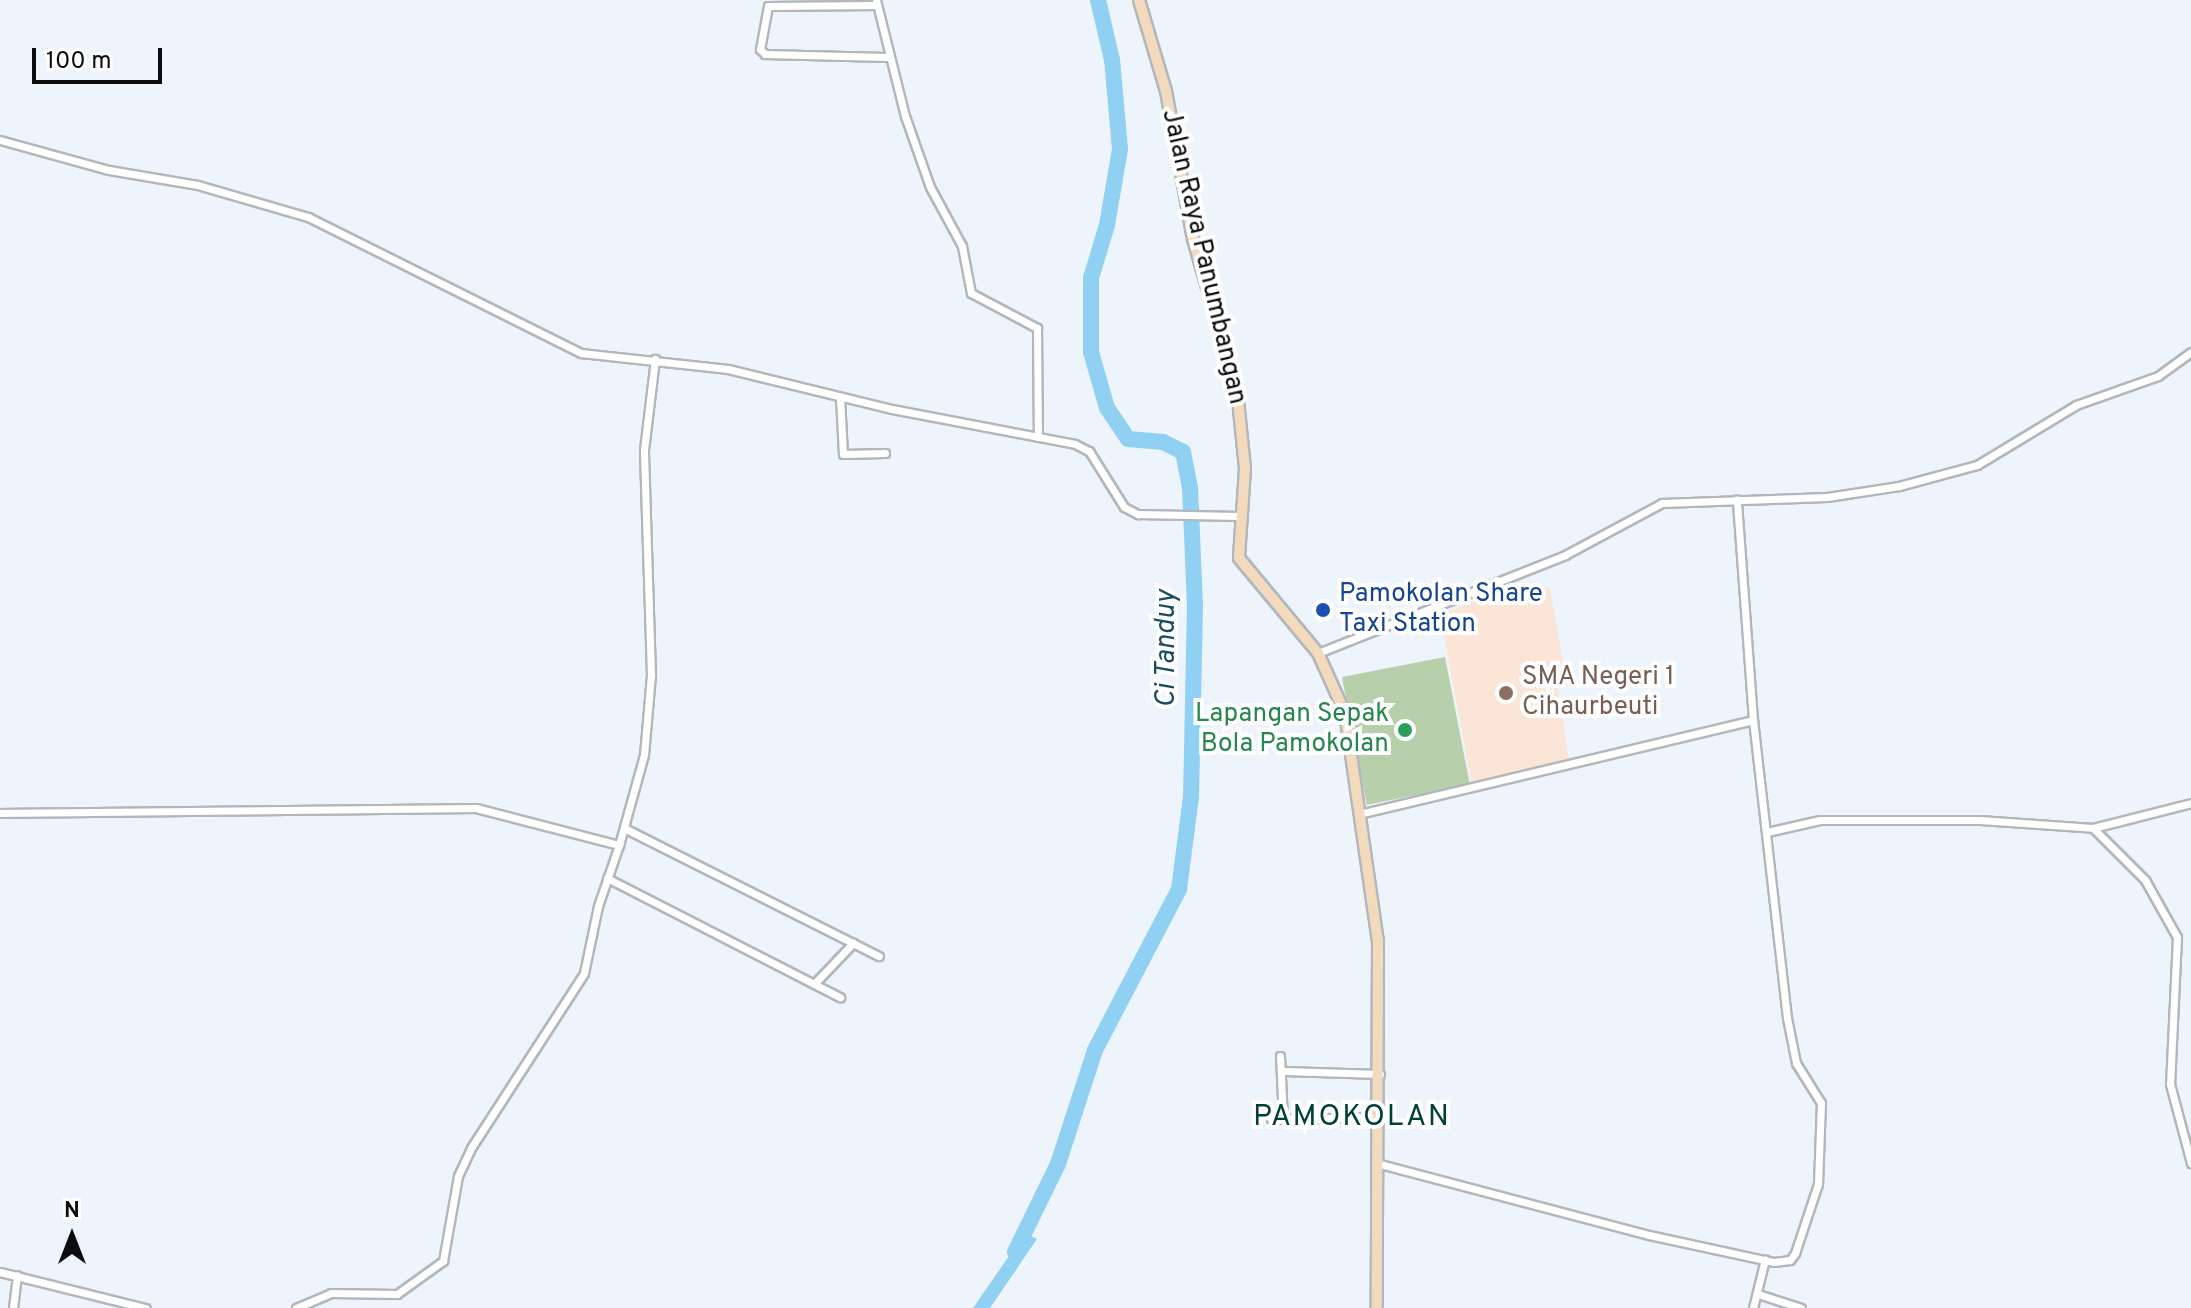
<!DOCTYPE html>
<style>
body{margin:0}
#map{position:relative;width:2191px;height:1308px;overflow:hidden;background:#edf4fb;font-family:Overpass,sans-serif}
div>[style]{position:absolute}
.education>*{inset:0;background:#fae5d7}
.green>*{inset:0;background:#b7cfaa;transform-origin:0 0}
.water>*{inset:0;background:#90d0f2}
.river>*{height:16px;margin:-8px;padding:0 8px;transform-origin:8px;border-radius:8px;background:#90d0f2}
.roads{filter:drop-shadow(2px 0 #b1b7bd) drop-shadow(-2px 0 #b1b7bd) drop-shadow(0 2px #b1b7bd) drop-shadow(0 -2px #b1b7bd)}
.minor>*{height:7px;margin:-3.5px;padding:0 3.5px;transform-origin:3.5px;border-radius:3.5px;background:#fff}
.secondary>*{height:10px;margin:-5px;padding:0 5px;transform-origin:5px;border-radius:5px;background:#f4dabd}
.dots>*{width:22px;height:22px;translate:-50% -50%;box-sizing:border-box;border:4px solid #fff;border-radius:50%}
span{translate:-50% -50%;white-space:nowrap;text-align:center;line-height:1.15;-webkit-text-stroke:8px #fff;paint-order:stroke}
.street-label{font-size:26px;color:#0a0c0e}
.transit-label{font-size:26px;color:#164399}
.left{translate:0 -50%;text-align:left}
.education-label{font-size:26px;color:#785e54}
.leisure-label{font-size:26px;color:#27864d}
.right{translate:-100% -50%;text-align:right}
.water-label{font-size:28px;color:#184c63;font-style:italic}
.quarter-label{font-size:30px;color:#004037;letter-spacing:2px}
.north{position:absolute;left:32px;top:1196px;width:80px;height:80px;-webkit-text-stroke:6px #fff;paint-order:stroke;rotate:0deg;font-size:22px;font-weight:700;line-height:32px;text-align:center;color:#0a0c0e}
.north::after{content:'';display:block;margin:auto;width:28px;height:36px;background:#0a0c0e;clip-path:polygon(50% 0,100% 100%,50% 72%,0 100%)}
.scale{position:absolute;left:32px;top:48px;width:130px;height:36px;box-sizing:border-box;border:4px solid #0a0c0e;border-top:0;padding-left:10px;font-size:24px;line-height:28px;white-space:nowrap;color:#0a0c0e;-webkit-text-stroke:6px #fff;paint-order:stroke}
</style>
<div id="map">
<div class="education">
<div style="clip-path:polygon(1522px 582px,1550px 588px,1563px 663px,1554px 665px,1569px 760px,1472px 785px,1440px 615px)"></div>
</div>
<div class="green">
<div style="left:1445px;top:657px;width:130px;height:105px;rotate:79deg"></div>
</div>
<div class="water">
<div style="clip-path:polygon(1025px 1233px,1037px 1239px,990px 1308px,973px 1308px)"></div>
</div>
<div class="river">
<div style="left:1015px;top:1252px;width:98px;rotate:-64deg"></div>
<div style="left:1058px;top:1164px;width:120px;rotate:-72deg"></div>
<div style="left:1095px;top:1050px;width:182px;rotate:-62.4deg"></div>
<div style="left:1179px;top:889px;width:93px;rotate:-82.6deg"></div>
<div style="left:1191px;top:797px;width:191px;rotate:-88.8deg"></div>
<div style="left:1195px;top:606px;width:118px;rotate:-92.4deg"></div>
<div style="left:1190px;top:488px;width:37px;rotate:-101deg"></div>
<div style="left:1183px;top:452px;width:22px;rotate:-153deg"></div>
<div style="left:1163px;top:442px;width:35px;rotate:-175deg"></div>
<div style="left:1128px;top:439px;width:37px;rotate:-124deg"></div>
<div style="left:1107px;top:408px;width:58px;rotate:-105.9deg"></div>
<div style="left:1091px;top:352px;width:74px;rotate:-90deg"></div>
<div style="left:1091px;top:278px;width:55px;rotate:-73.2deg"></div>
<div style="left:1107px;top:225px;width:77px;rotate:-80.3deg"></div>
<div style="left:1120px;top:149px;width:89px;rotate:-95.1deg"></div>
<div style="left:1112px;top:60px;width:62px;rotate:-103.1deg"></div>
</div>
<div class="roads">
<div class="minor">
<div style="left:876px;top:0;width:120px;rotate:76deg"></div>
<div style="left:905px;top:116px;width:75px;rotate:70.6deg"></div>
<div style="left:930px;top:187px;width:67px;rotate:61.5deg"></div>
<div style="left:962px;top:246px;width:48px;rotate:79.2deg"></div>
<div style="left:971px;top:293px;width:75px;rotate:27.9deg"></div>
<div style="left:1037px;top:328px;width:109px;rotate:89.5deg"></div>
<div style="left:876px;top:5px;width:108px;rotate:179.5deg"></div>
<div style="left:768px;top:6px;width:44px;rotate:100.5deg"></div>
<div style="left:760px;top:49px;width:7px;rotate:45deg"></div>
<div style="left:765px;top:54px;width:122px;rotate:1.4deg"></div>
<div style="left:0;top:140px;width:113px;rotate:15.4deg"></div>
<div style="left:109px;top:170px;width:90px;rotate:9.6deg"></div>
<div style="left:198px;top:185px;width:115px;rotate:16.2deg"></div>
<div style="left:308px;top:217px;width:305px;rotate:26.5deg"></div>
<div style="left:581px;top:353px;width:148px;rotate:6.2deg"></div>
<div style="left:728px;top:369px;width:169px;rotate:13.7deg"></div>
<div style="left:892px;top:409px;width:186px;rotate:10.8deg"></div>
<div style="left:1075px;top:444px;width:16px;rotate:27deg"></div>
<div style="left:1089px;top:451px;width:66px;rotate:58deg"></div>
<div style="left:1124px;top:507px;width:16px;rotate:27deg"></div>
<div style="left:1138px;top:514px;width:101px;rotate:1.1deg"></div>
<div style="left:840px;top:397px;width:57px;rotate:87deg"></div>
<div style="left:843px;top:454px;width:42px;rotate:-1.4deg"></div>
<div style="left:1318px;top:653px;width:266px;rotate:-21.6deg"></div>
<div style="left:1565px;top:555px;width:110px;rotate:-28.2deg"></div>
<div style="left:1662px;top:503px;width:165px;rotate:-2.1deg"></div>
<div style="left:1827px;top:497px;width:73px;rotate:-8.7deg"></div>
<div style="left:1899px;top:486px;width:81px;rotate:-15.1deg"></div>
<div style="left:1977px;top:465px;width:116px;rotate:-31.2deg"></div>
<div style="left:2076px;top:405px;width:87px;rotate:-19.5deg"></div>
<div style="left:2158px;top:376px;width:41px;rotate:-36deg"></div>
<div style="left:0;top:813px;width:476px;rotate:-0.6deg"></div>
<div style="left:476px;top:808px;width:148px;rotate:14.5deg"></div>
<div style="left:619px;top:845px;width:93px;rotate:-74.5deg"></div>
<div style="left:644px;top:755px;width:80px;rotate:-85deg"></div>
<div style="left:651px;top:675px;width:225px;rotate:-91.8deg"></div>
<div style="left:644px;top:450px;width:92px;rotate:-83.1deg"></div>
<div style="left:1363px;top:813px;width:401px;rotate:-13.4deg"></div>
<div style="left:2093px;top:828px;width:74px;rotate:45deg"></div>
<div style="left:2145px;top:880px;width:65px;rotate:60.7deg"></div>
<div style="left:2177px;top:937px;width:147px;rotate:92.7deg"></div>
<div style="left:2170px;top:1084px;width:82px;rotate:75.1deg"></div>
<div style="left:626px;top:829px;width:283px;rotate:26.7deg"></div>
<div style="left:1767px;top:832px;width:54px;rotate:-12.8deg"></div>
<div style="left:1820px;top:820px;width:160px"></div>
<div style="left:1980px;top:820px;width:113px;rotate:4deg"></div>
<div style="left:2093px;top:828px;width:101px;rotate:-14.3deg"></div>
<div style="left:607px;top:878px;width:262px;rotate:27.1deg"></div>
<div style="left:814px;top:984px;width:57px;rotate:-46.4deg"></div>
<div style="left:1280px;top:1056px;width:63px;rotate:87.3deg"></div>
<div style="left:1284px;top:1071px;width:96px;rotate:1.8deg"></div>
<div style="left:1271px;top:1119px;width:109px;rotate:-1.1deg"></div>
<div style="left:1380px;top:1164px;width:278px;rotate:14.8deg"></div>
<div style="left:1649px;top:1235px;width:128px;rotate:12.2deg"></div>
<div style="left:1774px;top:1262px;width:16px;rotate:-7deg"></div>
<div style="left:1790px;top:1260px;width:9px;rotate:-54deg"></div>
<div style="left:1795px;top:1253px;width:73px;rotate:-71.6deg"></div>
<div style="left:1818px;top:1184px;width:81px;rotate:-87.9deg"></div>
<div style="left:1821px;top:1103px;width:47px;rotate:-122deg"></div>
<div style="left:1796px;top:1063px;width:46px;rotate:-101.3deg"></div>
<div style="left:1787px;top:1018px;width:300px;rotate:-96.5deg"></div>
<div style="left:1753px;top:720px;width:221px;rotate:-94.2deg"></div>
<div style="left:0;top:1272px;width:150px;rotate:13.9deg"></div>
<div style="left:1758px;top:1294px;width:45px;rotate:18deg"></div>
<div style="left:13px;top:1308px;width:33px;rotate:-83deg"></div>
<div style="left:296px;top:1308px;width:38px;rotate:-23deg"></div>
<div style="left:331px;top:1293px;width:66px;rotate:0.9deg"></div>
<div style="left:397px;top:1294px;width:57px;rotate:-35.7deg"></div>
<div style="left:443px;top:1261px;width:86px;rotate:-80deg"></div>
<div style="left:458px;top:1176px;width:31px;rotate:-65deg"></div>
<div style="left:471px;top:1148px;width:208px;rotate:-57.1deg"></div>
<div style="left:584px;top:973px;width:68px;rotate:-78.2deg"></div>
<div style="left:598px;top:906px;width:65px;rotate:-71deg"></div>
<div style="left:1753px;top:1308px;width:50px;rotate:-76.2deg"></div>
</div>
<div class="secondary">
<div style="left:1139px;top:0;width:95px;rotate:73.5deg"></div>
<div style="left:1166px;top:91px;width:150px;rotate:79.7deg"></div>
<div style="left:1193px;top:239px;width:157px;rotate:73.8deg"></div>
<div style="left:1237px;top:390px;width:79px;rotate:84.2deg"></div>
<div style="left:1245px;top:469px;width:89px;rotate:93.9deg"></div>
<div style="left:1239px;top:558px;width:124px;rotate:50.3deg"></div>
<div style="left:1318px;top:653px;width:66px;rotate:65.8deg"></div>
<div style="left:1345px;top:713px;width:230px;rotate:81.8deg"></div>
<div style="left:1378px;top:941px;width:367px;rotate:90.2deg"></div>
</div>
</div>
<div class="dots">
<div style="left:1323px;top:610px;background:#1a4fb4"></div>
<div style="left:1506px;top:693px;background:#8d6e63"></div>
<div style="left:1405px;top:730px;background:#2e9e5b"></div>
</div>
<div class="street-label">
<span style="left:1203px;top:257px;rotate:77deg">Jalan Raya Panumbangan</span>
</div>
<div class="transit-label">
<span class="left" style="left:1339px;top:610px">Pamokolan Share<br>Taxi Station</span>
</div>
<div class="education-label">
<span class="left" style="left:1522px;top:693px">SMA Negeri 1<br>Cihaurbeuti</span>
</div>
<div class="leisure-label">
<span class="right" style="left:1389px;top:730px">Lapangan Sepak<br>Bola Pamokolan</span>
</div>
<div class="water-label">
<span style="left:1167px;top:649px;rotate:-90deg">Ci Tanduy</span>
</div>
<div class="quarter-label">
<span style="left:1352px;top:1118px">PAMOKOLAN</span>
</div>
<div class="north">N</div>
<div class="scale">100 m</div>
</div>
